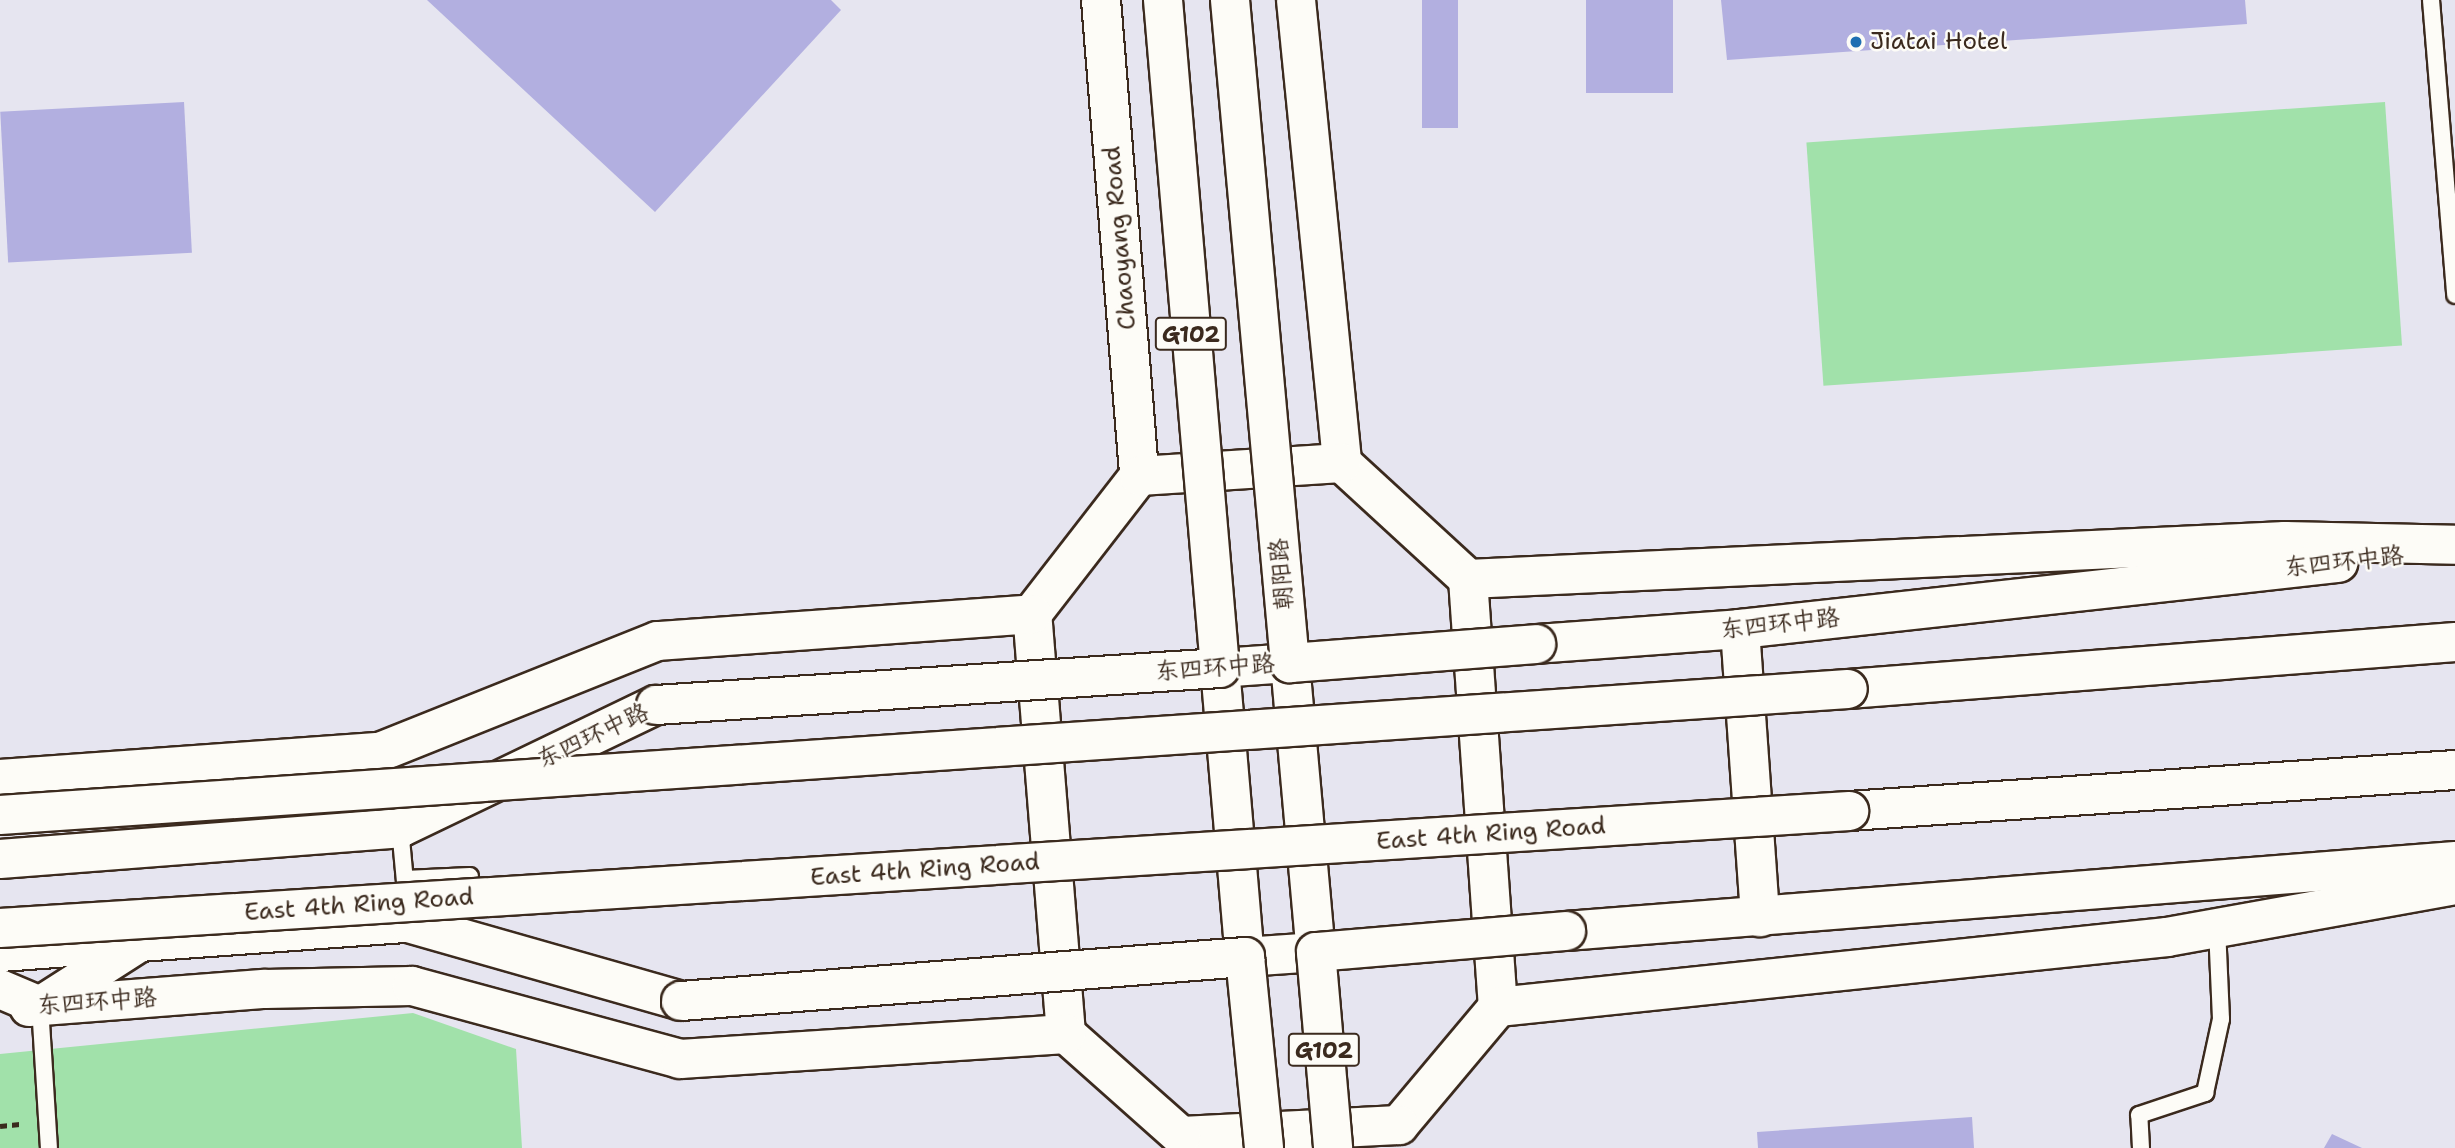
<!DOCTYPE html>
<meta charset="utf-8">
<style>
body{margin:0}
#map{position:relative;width:2455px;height:1148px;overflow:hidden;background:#e6e5f0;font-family:"Shantell Sans","LXGW WenKai TC",sans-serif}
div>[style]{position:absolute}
.green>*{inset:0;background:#a1e1aa;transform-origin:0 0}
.building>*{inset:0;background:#b2afe0;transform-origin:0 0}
.path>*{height:4.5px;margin-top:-2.25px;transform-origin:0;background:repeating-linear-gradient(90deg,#3b2a1e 0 7px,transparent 0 12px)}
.roads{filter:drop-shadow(2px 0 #3b2a1e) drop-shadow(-2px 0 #3b2a1e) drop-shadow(0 2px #3b2a1e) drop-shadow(0 -2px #3b2a1e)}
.service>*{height:16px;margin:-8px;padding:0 8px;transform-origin:8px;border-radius:8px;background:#fdfcf7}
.tertiary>*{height:38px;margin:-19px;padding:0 19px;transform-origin:19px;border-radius:19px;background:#fdfcf7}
.secondary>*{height:38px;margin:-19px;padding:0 19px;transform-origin:19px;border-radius:19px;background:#fdfcf7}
.trunk>*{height:38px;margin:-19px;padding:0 19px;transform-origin:19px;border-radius:19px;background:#fdfcf7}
.bridges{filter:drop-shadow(2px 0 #3b2a1e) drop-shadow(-2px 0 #3b2a1e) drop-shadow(0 2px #3b2a1e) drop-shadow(0 -2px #3b2a1e)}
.tertiary-bridge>*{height:38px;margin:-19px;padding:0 19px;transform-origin:19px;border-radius:19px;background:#fdfcf7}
.trunk-bridge>*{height:38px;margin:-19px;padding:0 19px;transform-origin:19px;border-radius:19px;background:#fdfcf7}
.dots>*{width:19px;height:19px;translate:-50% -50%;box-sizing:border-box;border:4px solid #fdfcf7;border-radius:50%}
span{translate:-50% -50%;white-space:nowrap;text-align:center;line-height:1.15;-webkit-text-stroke:5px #fdfcf7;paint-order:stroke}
.shield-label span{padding:2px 5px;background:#fdfcf7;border:2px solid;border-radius:5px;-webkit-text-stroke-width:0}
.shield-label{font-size:23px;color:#3b2a1e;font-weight:700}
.poi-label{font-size:24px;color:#3b2a1e}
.left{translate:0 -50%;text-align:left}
.street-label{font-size:24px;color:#3b2a1e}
</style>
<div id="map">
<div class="green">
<div style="left:2385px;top:102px;width:244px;height:580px;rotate:86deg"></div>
<div style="clip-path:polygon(413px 1013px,516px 1049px,522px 1148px,0 1148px,0 1054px)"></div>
</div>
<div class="building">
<div style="clip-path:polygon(427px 0,831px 0,841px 10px,655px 212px)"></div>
<div style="left:1422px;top:0;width:36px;height:128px"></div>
<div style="left:1586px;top:0;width:87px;height:93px"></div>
<div style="clip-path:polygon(1721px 0,2245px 0,2247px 24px,1727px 60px)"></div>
<div style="left:184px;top:102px;width:151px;height:184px;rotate:87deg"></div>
<div style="clip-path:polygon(1972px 1117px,1974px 1148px,1758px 1148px,1757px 1132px)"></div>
<div style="clip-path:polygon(2332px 1134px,2362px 1148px,2324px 1148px)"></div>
</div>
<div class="path">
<div style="left:0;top:1126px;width:20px;rotate:-6deg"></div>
</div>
<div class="roads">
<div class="service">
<div style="left:2431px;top:0;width:296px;rotate:85.3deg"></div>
<div style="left:400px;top:828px;width:75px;rotate:84.7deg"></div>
<div style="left:405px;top:879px;width:65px;rotate:-2.6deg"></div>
<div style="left:40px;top:1006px;width:142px;rotate:86.4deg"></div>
<div style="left:2141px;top:1148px;width:33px;rotate:-93deg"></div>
<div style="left:2139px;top:1115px;width:70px;rotate:-18.4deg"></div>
<div style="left:2205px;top:1093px;width:76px;rotate:-77.8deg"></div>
<div style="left:2221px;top:1019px;width:90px;rotate:-92.5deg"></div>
</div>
<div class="tertiary">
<div style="left:1101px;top:0;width:478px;rotate:85.4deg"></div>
<div style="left:1296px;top:0;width:465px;rotate:84.3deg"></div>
<div style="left:1342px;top:463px;width:171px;rotate:42.6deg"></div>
<div style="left:1468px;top:579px;width:429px;rotate:86deg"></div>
<div style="left:1498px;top:1007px;width:154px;rotate:130deg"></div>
<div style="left:1399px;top:1125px;width:218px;rotate:177.1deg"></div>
<div style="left:1181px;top:1136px;width:154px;rotate:-138.4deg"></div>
<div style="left:1066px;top:1034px;width:421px;rotate:-94.6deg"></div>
<div style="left:1032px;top:614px;width:175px;rotate:-52.2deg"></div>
<div style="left:1139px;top:476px;width:203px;rotate:-3.7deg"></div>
<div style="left:1468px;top:579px;width:818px;rotate:-2.66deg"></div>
<div style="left:2285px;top:541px;width:170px;rotate:1.3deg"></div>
<div style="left:1740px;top:629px;width:289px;rotate:86deg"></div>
<div style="left:1536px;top:644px;width:205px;rotate:-4.2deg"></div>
<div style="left:1740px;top:629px;width:602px;rotate:-6.3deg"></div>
<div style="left:1220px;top:668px;width:70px;rotate:-4.1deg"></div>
<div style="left:0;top:779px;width:381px;rotate:-4.1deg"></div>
<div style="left:380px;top:752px;width:299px;rotate:-21.8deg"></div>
<div style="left:658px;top:641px;width:375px;rotate:-4.1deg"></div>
<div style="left:1566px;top:931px;width:892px;rotate:-4.5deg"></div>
<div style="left:1245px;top:957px;width:71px;rotate:-4deg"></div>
<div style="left:29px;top:1007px;width:237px;rotate:-4.4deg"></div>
<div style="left:265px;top:989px;width:147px;rotate:-1.2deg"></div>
<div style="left:412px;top:986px;width:278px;rotate:15.2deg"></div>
<div style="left:680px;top:1059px;width:387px;rotate:-3.7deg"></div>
<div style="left:1498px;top:1007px;width:673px;rotate:-5.97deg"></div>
<div style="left:2167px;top:937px;width:293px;rotate:-10.2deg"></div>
</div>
<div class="secondary">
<div style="left:0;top:859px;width:401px;rotate:-4.4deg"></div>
<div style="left:400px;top:828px;width:284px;rotate:-25.7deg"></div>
<div style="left:0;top:952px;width:409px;rotate:-4.1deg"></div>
<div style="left:408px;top:923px;width:284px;rotate:15.9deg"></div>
<div style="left:0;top:989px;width:43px;rotate:23deg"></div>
<div style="left:40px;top:1006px;width:115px;rotate:-32.6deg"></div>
</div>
<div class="trunk">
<div style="left:1290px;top:663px;width:290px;rotate:84.9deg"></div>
<div style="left:1220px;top:668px;width:290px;rotate:85.1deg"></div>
<div style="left:1848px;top:689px;width:609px;rotate:-4.43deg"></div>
<div style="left:1849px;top:811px;width:607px;rotate:-3.87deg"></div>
</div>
</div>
<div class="bridges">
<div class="tertiary-bridge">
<div style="left:1290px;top:663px;width:247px;rotate:-4.4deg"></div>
<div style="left:656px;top:705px;width:565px;rotate:-3.75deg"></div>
<div style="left:1316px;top:952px;width:251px;rotate:-4.8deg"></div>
<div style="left:681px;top:1001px;width:566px;rotate:-4.46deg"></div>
</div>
<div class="trunk-bridge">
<div style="left:1163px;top:0;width:670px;rotate:85.12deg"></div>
<div style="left:1230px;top:0;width:666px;rotate:84.83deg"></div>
<div style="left:0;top:815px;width:1852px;rotate:-3.9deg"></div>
<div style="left:0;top:928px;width:1853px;rotate:-3.62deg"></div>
<div style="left:1316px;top:952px;width:197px;rotate:85deg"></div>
<div style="left:1245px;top:957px;width:192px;rotate:84.3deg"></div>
</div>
</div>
<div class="dots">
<div style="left:1856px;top:42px;background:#1f6fb2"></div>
</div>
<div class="shield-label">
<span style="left:1191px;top:334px">G102</span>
<span style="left:1324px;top:1050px">G102</span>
</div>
<div class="poi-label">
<span class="left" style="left:1870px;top:42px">Jiatai Hotel</span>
</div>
<div class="street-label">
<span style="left:1120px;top:238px;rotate:-95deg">Chaoyang Road</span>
<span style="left:2344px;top:562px;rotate:-6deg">东四环中路</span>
<span style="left:1282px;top:574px;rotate:-95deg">朝阳路</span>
<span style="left:1780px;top:624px;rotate:-6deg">东四环中路</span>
<span style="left:1215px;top:668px;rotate:-4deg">东四环中路</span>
<span style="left:593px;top:736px;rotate:-25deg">东四环中路</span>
<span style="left:1491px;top:834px;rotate:-4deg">East 4th Ring Road</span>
<span style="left:925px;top:870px;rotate:-4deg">East 4th Ring Road</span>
<span style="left:359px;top:905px;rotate:-4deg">East 4th Ring Road</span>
<span style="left:97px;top:1002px;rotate:-4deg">东四环中路</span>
</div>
</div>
